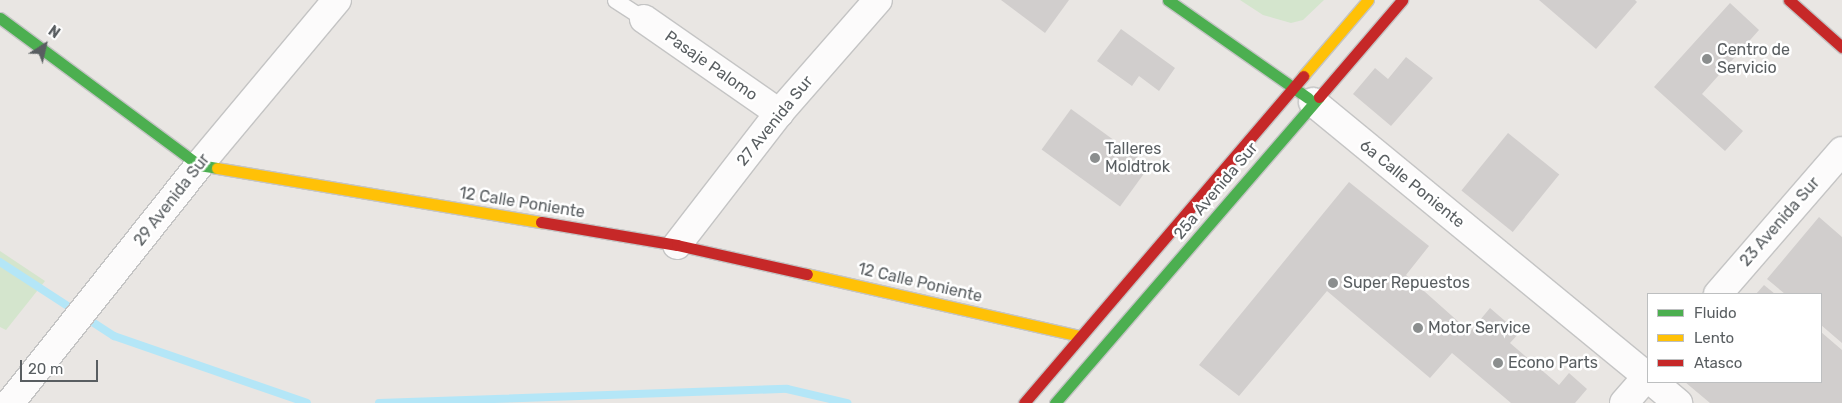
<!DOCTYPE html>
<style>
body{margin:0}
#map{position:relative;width:1842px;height:403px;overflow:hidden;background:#e9e6e3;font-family:Rubik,sans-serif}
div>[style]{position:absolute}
.green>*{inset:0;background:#d4e5cd}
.stream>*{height:8px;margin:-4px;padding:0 4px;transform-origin:4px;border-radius:4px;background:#b4e6f7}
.building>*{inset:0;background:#d1cecd;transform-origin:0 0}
.roads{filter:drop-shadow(1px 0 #c4c4c4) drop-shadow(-1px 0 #c4c4c4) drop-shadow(0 1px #c4c4c4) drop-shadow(0 -1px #c4c4c4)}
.lane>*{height:15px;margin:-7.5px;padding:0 7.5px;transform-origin:7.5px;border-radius:7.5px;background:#fcfbfb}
.street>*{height:28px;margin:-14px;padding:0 14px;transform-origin:14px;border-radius:14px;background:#fcfbfb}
.fast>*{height:11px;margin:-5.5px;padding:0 5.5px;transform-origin:5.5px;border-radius:5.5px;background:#4caf50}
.slow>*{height:11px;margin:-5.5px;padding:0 5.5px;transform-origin:5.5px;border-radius:5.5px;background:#ffc107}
.jam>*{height:11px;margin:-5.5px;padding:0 5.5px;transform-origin:5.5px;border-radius:5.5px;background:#c62828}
.dots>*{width:14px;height:14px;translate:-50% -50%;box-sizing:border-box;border:2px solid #fff;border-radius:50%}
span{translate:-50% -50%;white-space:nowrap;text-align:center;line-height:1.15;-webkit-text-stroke:5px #fff;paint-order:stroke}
.poi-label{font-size:16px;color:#595e61}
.left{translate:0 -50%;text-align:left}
.street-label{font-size:16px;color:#595e61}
.legend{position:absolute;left:1647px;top:293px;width:175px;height:90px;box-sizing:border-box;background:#fff;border:1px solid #bdbfc0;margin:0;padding:6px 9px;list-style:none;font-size:15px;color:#595e61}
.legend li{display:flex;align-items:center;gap:10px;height:25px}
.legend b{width:25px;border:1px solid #bdbfc0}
.north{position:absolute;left:20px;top:20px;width:50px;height:50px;-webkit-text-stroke:4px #fff;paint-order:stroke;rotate:35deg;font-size:14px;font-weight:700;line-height:20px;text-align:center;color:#595e61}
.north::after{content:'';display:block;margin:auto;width:18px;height:22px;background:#595e61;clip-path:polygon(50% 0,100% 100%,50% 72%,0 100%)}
.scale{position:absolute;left:20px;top:360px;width:78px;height:22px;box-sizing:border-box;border:2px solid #595e61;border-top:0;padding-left:6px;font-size:15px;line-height:18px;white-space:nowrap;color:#595e61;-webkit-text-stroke:4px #fff;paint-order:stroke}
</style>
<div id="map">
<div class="green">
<div style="clip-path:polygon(1240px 0,1324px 0,1303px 20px,1291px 23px,1263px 15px)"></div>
<div style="clip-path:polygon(0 251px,45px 281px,6px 330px,0 327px)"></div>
</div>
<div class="stream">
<div style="left:0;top:262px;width:136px;rotate:33deg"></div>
<div style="left:114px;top:336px;width:204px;rotate:19.1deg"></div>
<div style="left:379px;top:403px;width:408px;rotate:-2deg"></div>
<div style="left:787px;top:389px;width:62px;rotate:13.1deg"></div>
</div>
<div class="building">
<div style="clip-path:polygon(1001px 0,1069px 0,1045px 33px)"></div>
<div style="clip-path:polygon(1539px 0,1635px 0,1637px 2px,1596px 49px)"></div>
<div style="clip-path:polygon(1730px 3px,1759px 30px,1702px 94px,1743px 131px,1725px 151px,1654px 87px)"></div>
<div style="clip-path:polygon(1121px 29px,1175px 68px,1159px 91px,1139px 76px,1132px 86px,1097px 61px)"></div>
<div style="clip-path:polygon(1406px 57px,1433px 78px,1391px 126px,1353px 94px,1375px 68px,1388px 79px)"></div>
<div style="left:1071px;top:109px;width:97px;height:50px;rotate:36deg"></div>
<div style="left:1508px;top:133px;width:66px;height:74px;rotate:39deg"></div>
<div style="clip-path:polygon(1349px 182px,1429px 246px,1406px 275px,1470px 332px,1490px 308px,1519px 333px,1510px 343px,1559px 385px,1569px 373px,1587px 389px,1575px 403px,1511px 403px,1452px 353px,1430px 378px,1327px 291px,1239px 396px,1199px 365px)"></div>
<div style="clip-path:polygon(1819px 217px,1842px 237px,1842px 343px,1821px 325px,1821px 294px,1785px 294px,1767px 279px)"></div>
<div style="clip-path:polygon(1764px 285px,1775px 294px,1756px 294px)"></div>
<div style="clip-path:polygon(1821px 332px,1842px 350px,1842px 403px,1710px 403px,1685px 382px,1821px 382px)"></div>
</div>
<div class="roads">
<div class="lane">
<div style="left:615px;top:0;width:35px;rotate:33deg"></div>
</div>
<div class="street">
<div style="left:644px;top:19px;width:165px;rotate:34.8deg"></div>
<div style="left:1313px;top:102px;width:433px;rotate:39.4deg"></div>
<div style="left:677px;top:245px;width:167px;rotate:-52.3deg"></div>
<div style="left:779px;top:113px;width:150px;rotate:-48.8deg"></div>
<div style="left:1718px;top:294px;width:189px;rotate:-49.1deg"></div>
<div style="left:1653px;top:382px;width:33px;rotate:40deg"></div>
<div style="left:10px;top:403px;width:304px;rotate:-51.5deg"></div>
<div style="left:199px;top:165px;width:215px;rotate:-50.1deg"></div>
<div style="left:1624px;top:403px;width:37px;rotate:-49deg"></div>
</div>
<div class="fast">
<div style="left:1168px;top:0;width:171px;rotate:35deg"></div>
<div style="left:0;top:18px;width:247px;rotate:36.5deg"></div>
<div style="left:199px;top:165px;width:18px;rotate:9deg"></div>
<div style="left:1055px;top:403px;width:404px;rotate:-49.2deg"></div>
</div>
<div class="slow">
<div style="left:1303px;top:76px;width:100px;rotate:-49.5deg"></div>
<div style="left:217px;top:168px;width:328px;rotate:9.5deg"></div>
<div style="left:807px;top:274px;width:280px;rotate:12.8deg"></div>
</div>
<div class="jam">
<div style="left:1789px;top:0;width:71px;rotate:41.6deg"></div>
<div style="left:1319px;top:97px;width:128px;rotate:-49.4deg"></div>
<div style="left:541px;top:222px;width:138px;rotate:9.6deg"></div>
<div style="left:677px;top:245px;width:133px;rotate:12.6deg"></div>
<div style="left:1024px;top:403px;width:430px;rotate:-49.5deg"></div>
</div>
</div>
<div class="dots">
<div style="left:1707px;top:59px;background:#8b8e8e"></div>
<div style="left:1095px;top:158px;background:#8b8e8e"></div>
<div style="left:1333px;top:283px;background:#8b8e8e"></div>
<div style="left:1418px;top:328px;background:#8b8e8e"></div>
<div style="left:1498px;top:363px;background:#8b8e8e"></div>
</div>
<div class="poi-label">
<span class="left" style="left:1717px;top:59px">Centro de<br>Servicio</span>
<span class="left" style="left:1105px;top:158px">Talleres<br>Moldtrok</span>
<span class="left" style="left:1343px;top:283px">Super Repuestos</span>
<span class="left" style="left:1428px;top:328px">Motor Service</span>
<span class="left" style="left:1508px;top:363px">Econo Parts</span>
</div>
<div class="street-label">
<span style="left:711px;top:66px;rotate:35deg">Pasaje Palomo</span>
<span style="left:775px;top:121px;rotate:-51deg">27 Avenida Sur</span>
<span style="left:1412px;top:184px;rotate:39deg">6a Calle Poniente</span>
<span style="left:1216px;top:191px;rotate:-50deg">25a Avenida Sur</span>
<span style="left:172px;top:200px;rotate:-52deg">29 Avenida Sur</span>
<span style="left:522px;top:203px;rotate:9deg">12 Calle Poniente</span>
<span style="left:1780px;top:222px;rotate:-49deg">23 Avenida Sur</span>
<span style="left:920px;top:283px;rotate:13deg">12 Calle Poniente</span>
</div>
<ul class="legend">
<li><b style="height:6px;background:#4caf50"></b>Fluido</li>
<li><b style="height:6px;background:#ffc107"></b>Lento</li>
<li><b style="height:6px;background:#c62828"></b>Atasco</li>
</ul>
<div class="north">N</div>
<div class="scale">20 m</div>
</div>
